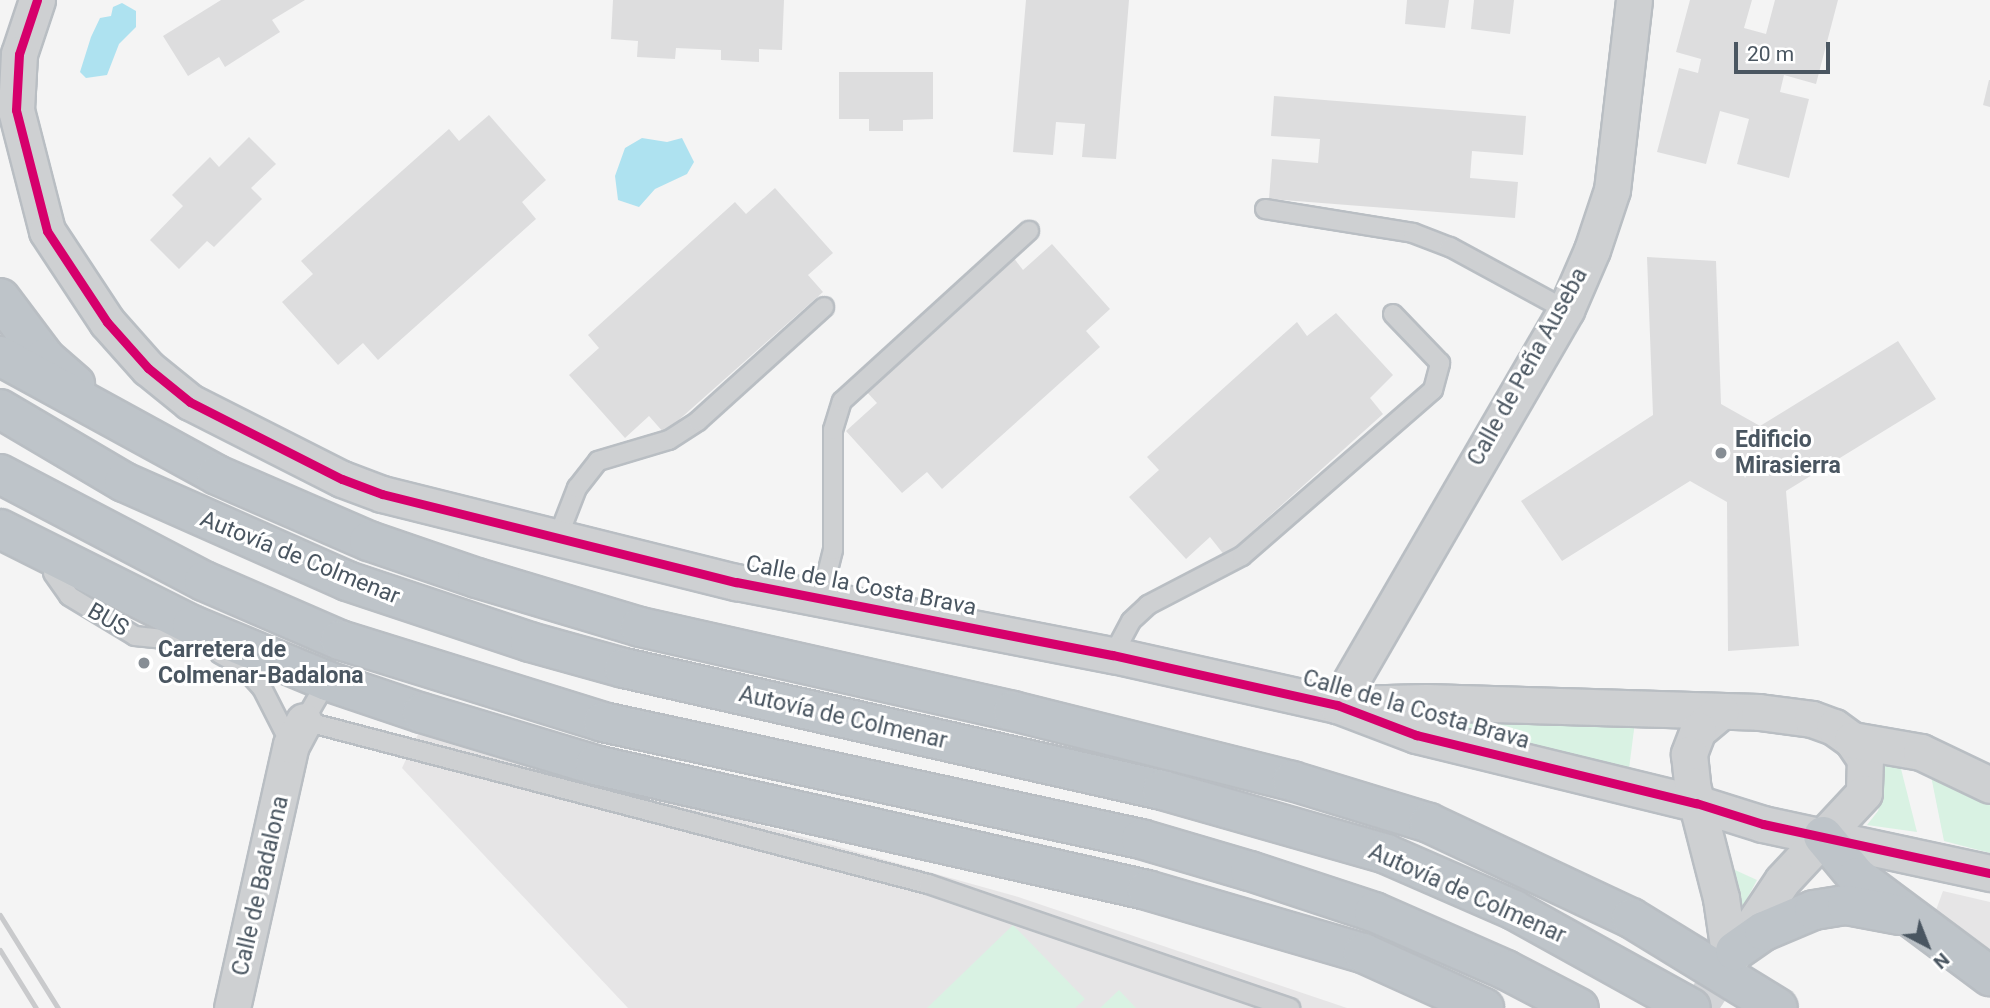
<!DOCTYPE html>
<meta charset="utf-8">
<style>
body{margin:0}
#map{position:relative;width:1990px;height:1008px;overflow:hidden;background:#f4f4f4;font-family:Roboto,sans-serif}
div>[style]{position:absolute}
.education>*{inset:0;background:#e6e5e6}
.green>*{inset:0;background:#d9f2e3}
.water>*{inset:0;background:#aee2f0}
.building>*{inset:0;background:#ddddde}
.street-tunnel>*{height:35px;margin-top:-17.5px;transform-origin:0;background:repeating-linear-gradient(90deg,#d2d4d7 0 35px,transparent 0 53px)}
.roads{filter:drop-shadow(2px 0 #b9bec3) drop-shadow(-2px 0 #b9bec3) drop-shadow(0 2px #b9bec3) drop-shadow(0 -2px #b9bec3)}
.lane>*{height:18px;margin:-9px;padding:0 9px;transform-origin:9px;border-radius:9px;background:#ced0d2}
.street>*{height:35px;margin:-17.5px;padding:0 17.5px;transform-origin:17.5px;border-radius:17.5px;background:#ced0d2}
.highway>*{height:38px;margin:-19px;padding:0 19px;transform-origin:19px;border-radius:19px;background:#bec4c9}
.rail>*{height:5px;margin:-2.5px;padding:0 2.5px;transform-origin:2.5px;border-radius:2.5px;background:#c9cacc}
.cycleway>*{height:9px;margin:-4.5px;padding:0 4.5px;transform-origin:4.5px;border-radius:4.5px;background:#d6006c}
.dots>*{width:19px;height:19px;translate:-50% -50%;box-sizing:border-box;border:4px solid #fff;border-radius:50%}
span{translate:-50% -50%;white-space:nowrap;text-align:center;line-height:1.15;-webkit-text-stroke:6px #fff;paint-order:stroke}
.street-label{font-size:23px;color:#4a5661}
.poi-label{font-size:23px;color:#4a5661;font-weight:700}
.left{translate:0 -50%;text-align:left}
.north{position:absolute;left:1892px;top:910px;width:70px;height:70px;-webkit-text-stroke:5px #fff;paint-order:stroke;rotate:138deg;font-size:19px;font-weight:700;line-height:28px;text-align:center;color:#4a5661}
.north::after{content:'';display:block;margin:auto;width:24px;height:32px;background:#4a5661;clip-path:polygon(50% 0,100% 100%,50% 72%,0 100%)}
.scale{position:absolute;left:1734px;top:42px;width:96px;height:32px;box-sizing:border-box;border:4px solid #4a5661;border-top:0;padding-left:9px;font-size:21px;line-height:24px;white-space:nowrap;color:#4a5661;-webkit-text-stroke:5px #fff;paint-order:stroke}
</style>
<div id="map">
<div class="education">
<div style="clip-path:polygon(420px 730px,1015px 896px,1347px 1008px,628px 1008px,402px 768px)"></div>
<div style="clip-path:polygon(1943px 891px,1990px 902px,1990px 949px,1936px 910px)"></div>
</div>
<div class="green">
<div style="clip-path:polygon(1417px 715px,1635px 722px,1629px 769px,1417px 723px)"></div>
<div style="clip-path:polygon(1881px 757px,1899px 761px,1917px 832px,1867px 825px,1878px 811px,1883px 792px)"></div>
<div style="clip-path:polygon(1930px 771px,1990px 797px,1990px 853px,1944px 841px)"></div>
<div style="clip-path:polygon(1724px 865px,1757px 880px,1740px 912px)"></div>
<div style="clip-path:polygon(1013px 925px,1085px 999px,1075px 1008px,927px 1008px)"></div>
<div style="clip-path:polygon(1119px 990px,1136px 1008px,1100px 1008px)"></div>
</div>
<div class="water">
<div style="clip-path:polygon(122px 3px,136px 11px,136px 27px,119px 44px,107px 75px,86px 78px,80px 72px,91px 37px,100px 18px,111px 16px,113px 7px)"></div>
<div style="clip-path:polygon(642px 138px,667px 142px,682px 138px,694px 162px,687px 174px,655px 189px,639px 207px,618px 200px,615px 176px,625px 148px)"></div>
</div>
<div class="building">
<div style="clip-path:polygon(221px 0,305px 0,272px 20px,280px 32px,225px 67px,219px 57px,188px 76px,163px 36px)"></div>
<div style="clip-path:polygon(613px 0,784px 0,782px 50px,759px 49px,759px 62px,721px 60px,721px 50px,676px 48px,675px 59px,637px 57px,638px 41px,611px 39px)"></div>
<div style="clip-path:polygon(1026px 0,1129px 0,1116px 159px,1082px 157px,1085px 124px,1056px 122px,1053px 155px,1013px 152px)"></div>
<div style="clip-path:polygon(1407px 0,1449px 0,1445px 28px,1405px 24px)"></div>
<div style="clip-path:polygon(1474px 0,1514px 0,1510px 34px,1471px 29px)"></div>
<div style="clip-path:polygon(1690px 0,1752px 0,1744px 28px,1766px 34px,1775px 0,1838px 0,1816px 84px,1784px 75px,1780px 92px,1809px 99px,1789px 178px,1737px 164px,1749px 119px,1720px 111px,1706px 164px,1657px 152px,1679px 68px,1698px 73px,1701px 59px,1676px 52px)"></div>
<div style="clip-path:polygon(839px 72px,933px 72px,933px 119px,903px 120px,903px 131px,869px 131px,869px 119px,839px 119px)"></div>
<div style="clip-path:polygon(1989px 80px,1990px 80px,1990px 107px,1983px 105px)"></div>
<div style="clip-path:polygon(1274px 96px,1526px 116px,1523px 155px,1472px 151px,1470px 178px,1518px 182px,1515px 218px,1269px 199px,1272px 159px,1318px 163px,1320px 139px,1271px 136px)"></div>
<div style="clip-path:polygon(489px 115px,546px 180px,522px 202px,536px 219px,378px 360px,363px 343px,338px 365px,282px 302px,313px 274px,301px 261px,449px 129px,459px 141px)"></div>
<div style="clip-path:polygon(249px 137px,276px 164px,251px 188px,262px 199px,214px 247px,207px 241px,179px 269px,150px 240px,183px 206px,172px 195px,210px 157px,219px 167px)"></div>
<div style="clip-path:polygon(775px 188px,833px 253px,808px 275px,823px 292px,664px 433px,649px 416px,625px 438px,569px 375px,599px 348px,588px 335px,735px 202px,746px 214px)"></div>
<div style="clip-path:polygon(1052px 244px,1110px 309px,1086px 331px,1100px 347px,942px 489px,927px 472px,902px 493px,846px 431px,877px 403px,865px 390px,1013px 257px,1023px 270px)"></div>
<div style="clip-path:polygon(1647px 257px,1716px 261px,1721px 404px,1760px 426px,1898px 341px,1936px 399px,1786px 491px,1799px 646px,1728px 651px,1727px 502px,1690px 481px,1562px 561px,1521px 501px,1653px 415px)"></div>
<div style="clip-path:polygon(1336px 313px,1393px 375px,1370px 398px,1383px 414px,1225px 556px,1210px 537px,1186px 559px,1129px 497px,1159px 470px,1147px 457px,1297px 322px,1307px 336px)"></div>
</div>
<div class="street-tunnel">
<div style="left:1699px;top:1008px;width:57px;rotate:-57.1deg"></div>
</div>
<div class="roads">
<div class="lane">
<div style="left:1265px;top:209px;width:150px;rotate:9.2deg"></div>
<div style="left:1413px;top:233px;width:40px;rotate:21deg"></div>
<div style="left:1450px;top:247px;width:132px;rotate:28.5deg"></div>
<div style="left:558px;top:537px;width:53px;rotate:-68.8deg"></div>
<div style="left:577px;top:488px;width:34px;rotate:-52deg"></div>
<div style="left:598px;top:461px;width:74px;rotate:-16.5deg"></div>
<div style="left:669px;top:440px;width:35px;rotate:-33deg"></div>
<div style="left:698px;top:421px;width:170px;rotate:-42.1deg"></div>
<div style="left:53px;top:573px;width:28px;rotate:55deg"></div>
<div style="left:69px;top:596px;width:77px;rotate:31.2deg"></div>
<div style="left:135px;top:636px;width:30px;rotate:6deg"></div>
<div style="left:165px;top:639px;width:28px;rotate:-27deg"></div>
<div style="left:821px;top:598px;width:49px;rotate:-76deg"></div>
<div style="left:833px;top:550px;width:120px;rotate:-90deg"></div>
<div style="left:833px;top:430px;width:30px;rotate:-73deg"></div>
<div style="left:842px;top:401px;width:253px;rotate:-42.3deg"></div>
<div style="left:220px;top:654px;width:26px;rotate:29deg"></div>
<div style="left:243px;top:667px;width:28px;rotate:48deg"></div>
<div style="left:262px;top:688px;width:64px;rotate:63deg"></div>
<div style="left:1113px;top:655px;width:38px;rotate:-62deg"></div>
<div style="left:1131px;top:621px;width:23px;rotate:-43deg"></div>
<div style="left:1148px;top:605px;width:106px;rotate:-27.5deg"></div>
<div style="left:1242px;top:556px;width:253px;rotate:-41deg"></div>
<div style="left:1433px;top:390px;width:28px;rotate:-75deg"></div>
<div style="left:1440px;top:363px;width:68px;rotate:-133.8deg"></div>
<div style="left:327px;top:681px;width:46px;rotate:119.9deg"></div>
<div style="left:304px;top:721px;width:645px;rotate:14.64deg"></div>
<div style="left:928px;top:884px;width:383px;rotate:18.9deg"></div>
</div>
<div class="street">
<div style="left:37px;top:0;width:57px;rotate:108.4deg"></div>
<div style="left:19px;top:54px;width:56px;rotate:93.1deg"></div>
<div style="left:16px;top:110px;width:125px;rotate:75.6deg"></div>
<div style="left:47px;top:231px;width:109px;rotate:56.6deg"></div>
<div style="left:107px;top:322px;width:62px;rotate:48.3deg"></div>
<div style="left:148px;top:368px;width:54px;rotate:39deg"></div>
<div style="left:190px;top:402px;width:170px;rotate:26.9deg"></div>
<div style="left:342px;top:479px;width:43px;rotate:20.6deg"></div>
<div style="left:382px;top:494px;width:365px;rotate:14deg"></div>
<div style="left:736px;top:582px;width:384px;rotate:11deg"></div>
<div style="left:1113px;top:655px;width:230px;rotate:12.6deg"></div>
<div style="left:1337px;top:705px;width:85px;rotate:20.8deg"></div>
<div style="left:1416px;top:735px;width:288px;rotate:13.7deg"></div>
<div style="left:1696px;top:803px;width:70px;rotate:17.4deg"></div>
<div style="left:1763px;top:824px;width:232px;rotate:12.2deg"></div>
<div style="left:1347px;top:704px;width:79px;rotate:-1.5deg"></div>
<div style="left:1426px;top:702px;width:333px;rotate:1.7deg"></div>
<div style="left:1759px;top:712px;width:53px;rotate:7.5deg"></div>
<div style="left:1812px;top:719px;width:23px;rotate:20deg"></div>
<div style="left:1834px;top:727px;width:22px;rotate:36deg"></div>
<div style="left:1852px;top:740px;width:23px;rotate:56deg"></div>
<div style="left:1865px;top:759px;width:34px;rotate:92deg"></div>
<div style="left:1864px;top:793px;width:120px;rotate:133deg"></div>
<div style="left:1782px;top:881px;width:83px;rotate:123.7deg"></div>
<div style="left:1337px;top:705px;width:457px;rotate:-59.9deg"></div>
<div style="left:1566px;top:310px;width:65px;rotate:-66.6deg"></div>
<div style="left:1592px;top:250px;width:63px;rotate:-71.6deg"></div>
<div style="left:1612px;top:190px;width:191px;rotate:-83.4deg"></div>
<div style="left:1721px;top:711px;width:30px;rotate:140deg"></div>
<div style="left:1698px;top:730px;width:26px;rotate:111deg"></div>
<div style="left:1689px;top:754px;width:31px;rotate:84deg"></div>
<div style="left:1692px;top:785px;width:117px;rotate:75.6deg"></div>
<div style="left:1721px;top:898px;width:63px;rotate:81.7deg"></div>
<div style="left:1852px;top:740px;width:70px;rotate:9.9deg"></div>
<div style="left:1921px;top:752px;width:76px;rotate:25.6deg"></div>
<div style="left:232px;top:1008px;width:270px;rotate:-77.4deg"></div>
<div style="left:291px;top:745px;width:27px;rotate:-62deg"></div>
</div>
<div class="highway">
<div style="left:0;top:298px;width:75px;rotate:53.1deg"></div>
<div style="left:45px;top:358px;width:40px;rotate:41deg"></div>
<div style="left:0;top:356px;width:247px;rotate:28.7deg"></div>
<div style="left:217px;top:475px;width:166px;rotate:23.5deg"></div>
<div style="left:369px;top:541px;width:114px;rotate:18.9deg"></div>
<div style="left:477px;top:578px;width:170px;rotate:16.7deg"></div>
<div style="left:640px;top:627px;width:382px;rotate:12.7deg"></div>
<div style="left:1013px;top:711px;width:288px;rotate:14.1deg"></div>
<div style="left:1292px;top:781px;width:143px;rotate:17deg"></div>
<div style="left:1429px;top:823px;width:223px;rotate:25.2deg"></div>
<div style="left:1631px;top:918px;width:172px;rotate:31.5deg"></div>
<div style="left:0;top:409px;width:144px;rotate:30.5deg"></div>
<div style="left:124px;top:482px;width:244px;rotate:23.9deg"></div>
<div style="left:347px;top:581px;width:193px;rotate:18.4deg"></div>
<div style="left:530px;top:642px;width:98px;rotate:15.5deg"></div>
<div style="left:624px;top:668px;width:552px;rotate:12.78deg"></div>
<div style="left:1162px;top:790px;width:233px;rotate:15.9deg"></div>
<div style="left:1386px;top:854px;width:140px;rotate:23.6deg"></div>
<div style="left:1514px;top:910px;width:202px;rotate:29deg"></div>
<div style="left:0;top:474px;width:230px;rotate:27.7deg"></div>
<div style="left:204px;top:581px;width:148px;rotate:23.5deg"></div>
<div style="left:340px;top:640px;width:275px;rotate:17.3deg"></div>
<div style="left:603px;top:722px;width:551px;rotate:12.27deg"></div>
<div style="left:1141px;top:839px;width:114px;rotate:16.4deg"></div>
<div style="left:1250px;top:871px;width:131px;rotate:18.3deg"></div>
<div style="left:1374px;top:912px;width:144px;rotate:23.7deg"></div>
<div style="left:1506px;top:970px;width:82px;rotate:27.5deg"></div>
<div style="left:0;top:529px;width:215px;rotate:26.6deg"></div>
<div style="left:192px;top:625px;width:146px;rotate:22.5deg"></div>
<div style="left:327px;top:681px;width:100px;rotate:18.6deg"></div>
<div style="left:422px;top:713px;width:181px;rotate:16.7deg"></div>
<div style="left:595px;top:765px;width:566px;rotate:12.76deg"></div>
<div style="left:1147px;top:890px;width:225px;rotate:16.3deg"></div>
<div style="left:1363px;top:953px;width:133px;rotate:24.4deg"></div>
<div style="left:1823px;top:836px;width:53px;rotate:50.3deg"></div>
<div style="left:1857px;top:877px;width:166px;rotate:36.7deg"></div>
<div style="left:1735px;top:951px;width:35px;rotate:-35deg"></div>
<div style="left:1764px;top:931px;width:54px;rotate:-22.8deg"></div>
<div style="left:1814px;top:910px;width:33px;rotate:-9deg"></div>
<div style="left:1847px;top:905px;width:54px;rotate:10.7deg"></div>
</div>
</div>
<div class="rail">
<div style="left:0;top:915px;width:110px;rotate:58.1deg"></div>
<div style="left:0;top:950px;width:68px;rotate:58.2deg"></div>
</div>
<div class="cycleway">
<div style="left:37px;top:0;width:57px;rotate:108.4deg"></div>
<div style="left:19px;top:54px;width:56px;rotate:93.1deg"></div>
<div style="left:16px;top:110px;width:125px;rotate:75.6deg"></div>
<div style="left:47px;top:231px;width:109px;rotate:56.6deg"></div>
<div style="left:107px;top:322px;width:62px;rotate:48.3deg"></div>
<div style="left:148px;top:368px;width:54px;rotate:39deg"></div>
<div style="left:190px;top:402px;width:170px;rotate:26.9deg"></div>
<div style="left:342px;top:479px;width:43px;rotate:20.6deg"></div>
<div style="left:382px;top:494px;width:365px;rotate:14deg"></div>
<div style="left:736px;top:582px;width:384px;rotate:11deg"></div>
<div style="left:1113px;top:655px;width:230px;rotate:12.6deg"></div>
<div style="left:1337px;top:705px;width:85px;rotate:20.8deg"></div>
<div style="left:1416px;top:735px;width:288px;rotate:13.7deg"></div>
<div style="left:1696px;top:803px;width:70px;rotate:17.4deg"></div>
<div style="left:1763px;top:824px;width:232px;rotate:12.2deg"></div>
</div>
<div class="dots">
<div style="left:1721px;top:453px;background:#868d94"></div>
<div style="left:144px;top:663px;background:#868d94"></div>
</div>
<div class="street-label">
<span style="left:1528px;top:367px;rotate:-61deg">Calle de Peña Auseba</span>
<span style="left:300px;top:558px;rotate:22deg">Autovía de Colmenar</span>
<span style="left:861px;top:586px;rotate:11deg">Calle de la Costa Brava</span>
<span style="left:108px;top:620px;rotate:30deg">BUS</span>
<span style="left:1416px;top:710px;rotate:16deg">Calle de la Costa Brava</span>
<span style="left:843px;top:718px;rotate:13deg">Autovía de Colmenar</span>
<span style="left:261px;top:886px;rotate:-77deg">Calle de Badalona</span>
<span style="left:1467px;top:894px;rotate:24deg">Autovía de Colmenar</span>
</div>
<div class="poi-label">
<span class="left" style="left:1735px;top:453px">Edificio<br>Mirasierra</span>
<span class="left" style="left:158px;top:663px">Carretera de<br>Colmenar-Badalona</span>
</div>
<div class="north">N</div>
<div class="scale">20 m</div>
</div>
